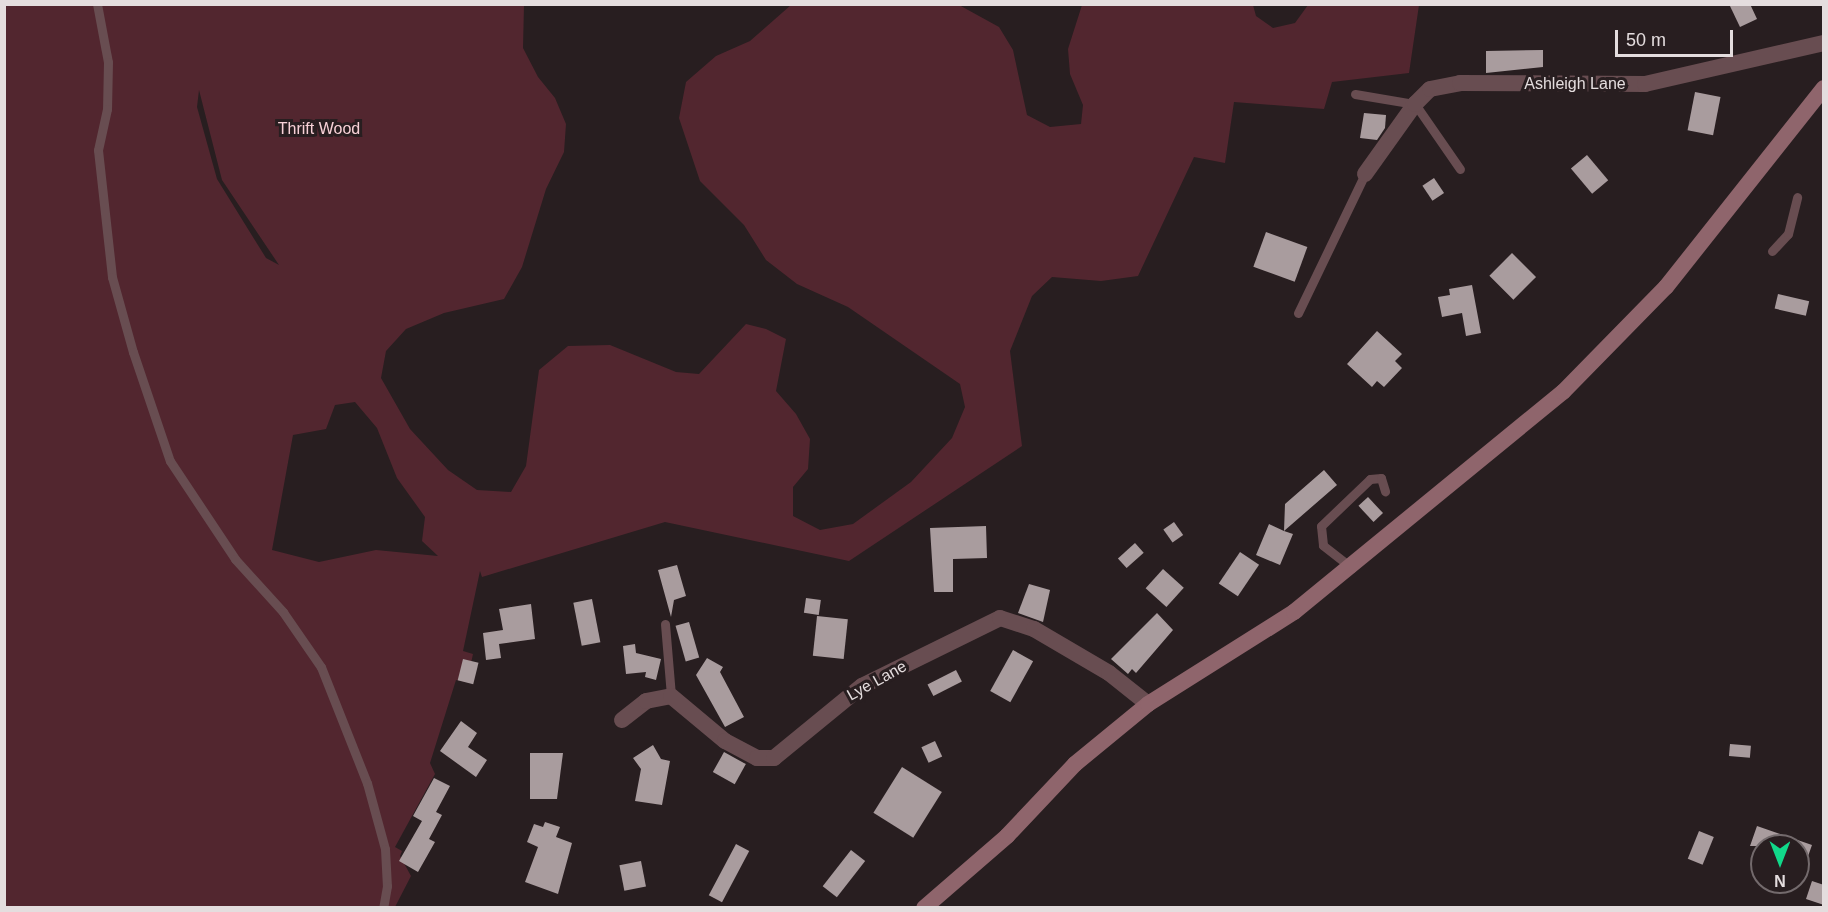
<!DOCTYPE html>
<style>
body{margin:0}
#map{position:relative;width:1828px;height:912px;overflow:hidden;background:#281e20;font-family:Helvetica,sans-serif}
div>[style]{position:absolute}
.green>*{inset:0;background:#52262f}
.building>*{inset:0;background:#a99c9e;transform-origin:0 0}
.service>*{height:9px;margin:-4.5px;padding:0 4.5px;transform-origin:4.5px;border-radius:4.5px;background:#684d51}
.minor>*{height:16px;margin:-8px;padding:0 8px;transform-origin:8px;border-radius:8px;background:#684d51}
.secondary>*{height:16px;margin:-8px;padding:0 8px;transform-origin:8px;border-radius:8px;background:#8f656c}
span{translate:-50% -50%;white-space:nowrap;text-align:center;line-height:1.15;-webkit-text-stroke:6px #281e20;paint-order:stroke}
.street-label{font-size:16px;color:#e4ddde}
.park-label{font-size:16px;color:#f8d1d7}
.frame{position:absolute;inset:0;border:6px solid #e4ddde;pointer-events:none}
.north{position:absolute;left:1750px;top:834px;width:60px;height:60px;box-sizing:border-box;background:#281e20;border:2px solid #736a6c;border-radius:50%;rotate:180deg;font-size:16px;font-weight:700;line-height:24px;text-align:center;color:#e4ddde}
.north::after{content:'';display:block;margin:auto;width:21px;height:27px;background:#11d98a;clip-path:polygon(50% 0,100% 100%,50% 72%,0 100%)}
.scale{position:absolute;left:1615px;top:30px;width:118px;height:27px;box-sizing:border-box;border:3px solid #e4ddde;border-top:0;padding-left:8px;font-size:18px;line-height:21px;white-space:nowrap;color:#e4ddde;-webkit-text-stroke:4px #281e20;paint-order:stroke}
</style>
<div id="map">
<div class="green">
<div style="clip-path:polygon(evenodd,5px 5px,524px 5px,523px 48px,538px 77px,555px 98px,566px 124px,564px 152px,546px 189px,522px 267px,504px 299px,444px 313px,406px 329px,386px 351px,381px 378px,410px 429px,448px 470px,477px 490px,511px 492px,526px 466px,539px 370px,568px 346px,610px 345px,676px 372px,699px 374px,746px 324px,766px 329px,786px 339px,776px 391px,796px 414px,810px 439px,808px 469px,793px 487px,793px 516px,820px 530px,853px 524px,911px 482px,952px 438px,965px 407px,960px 384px,848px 307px,797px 284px,766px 260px,744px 225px,700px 181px,679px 118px,686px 82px,716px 56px,750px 41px,791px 5px,959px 5px,999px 27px,1013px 50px,1027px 115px,1050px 127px,1081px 124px,1083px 105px,1070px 74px,1068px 49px,1082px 5px,1253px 5px,1256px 16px,1273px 28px,1295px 23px,1308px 5px,1419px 5px,1409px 73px,1332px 82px,1324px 109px,1234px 102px,1225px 163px,1194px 157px,1138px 276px,1101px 281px,1052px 277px,1032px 296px,1010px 351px,1022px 446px,849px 561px,665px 522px,482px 577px,480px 571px,463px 651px,473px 654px,467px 682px,456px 680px,430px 763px,435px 774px,395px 847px,402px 851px,400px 856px,411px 876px,395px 907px,5px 908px,5px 5px,199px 90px,222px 180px,279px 265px,266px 258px,217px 179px,197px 107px,199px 90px,5px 5px,355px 402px,377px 428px,397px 478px,425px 517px,422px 541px,438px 556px,376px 550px,319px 562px,272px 550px,293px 435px,326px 429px,335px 405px,355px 402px)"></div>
</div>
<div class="building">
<div style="clip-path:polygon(1729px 4px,1750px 4px,1757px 19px,1740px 27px)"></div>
<div style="clip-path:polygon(1543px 50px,1543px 67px,1486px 73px,1486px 51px)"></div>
<div style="left:1695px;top:92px;width:26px;height:39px;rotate:11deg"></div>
<div style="clip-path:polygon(1364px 113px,1386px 115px,1385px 128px,1377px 140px,1360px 138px)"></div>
<div style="left:1587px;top:155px;width:33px;height:21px;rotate:50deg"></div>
<div style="left:1434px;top:178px;width:18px;height:14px;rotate:56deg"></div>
<div style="left:1266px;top:232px;width:44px;height:37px;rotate:20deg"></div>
<div style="left:1512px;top:253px;width:34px;height:32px;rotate:45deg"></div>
<div style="clip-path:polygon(1472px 285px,1481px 333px,1466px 336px,1462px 313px,1442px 317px,1438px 297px,1450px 295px,1449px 289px)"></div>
<div style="left:1778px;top:294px;width:32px;height:15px;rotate:13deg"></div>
<div style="clip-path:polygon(1377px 331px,1402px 354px,1395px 361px,1402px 368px,1384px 387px,1377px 381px,1372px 387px,1347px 364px)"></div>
<div style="clip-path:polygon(1324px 470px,1337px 485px,1284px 531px,1293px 534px,1280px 565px,1256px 555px,1269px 524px,1284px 531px,1285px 504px)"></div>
<div style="left:1368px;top:497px;width:22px;height:13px;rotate:47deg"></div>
<div style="left:1174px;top:522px;width:16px;height:13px;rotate:55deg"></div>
<div style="clip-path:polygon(986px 526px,987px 558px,953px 559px,953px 592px,934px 592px,930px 528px)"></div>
<div style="left:1135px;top:543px;width:13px;height:23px;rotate:48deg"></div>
<div style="left:1240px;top:552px;width:23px;height:38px;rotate:34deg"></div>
<div style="clip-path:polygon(677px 565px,686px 596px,674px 600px,671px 617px,658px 570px)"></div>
<div style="left:1163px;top:569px;width:28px;height:26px;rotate:42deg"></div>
<div style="clip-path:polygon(1029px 584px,1050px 590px,1043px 622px,1018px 613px)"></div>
<div style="left:806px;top:598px;width:15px;height:15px;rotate:8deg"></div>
<div style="left:592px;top:599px;width:44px;height:19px;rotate:79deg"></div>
<div style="clip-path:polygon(531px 604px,535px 639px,499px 644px,501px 658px,486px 660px,483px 633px,503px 630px,499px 609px)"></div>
<div style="clip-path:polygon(1157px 613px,1173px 630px,1136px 673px,1132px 669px,1128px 674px,1111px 659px)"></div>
<div style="left:817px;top:616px;width:31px;height:40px;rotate:6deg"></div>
<div style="left:689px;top:622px;width:37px;height:14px;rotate:74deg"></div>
<div style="clip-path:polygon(635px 644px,636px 653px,661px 659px,656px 680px,645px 677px,646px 672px,626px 674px,623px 646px)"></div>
<div style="left:1013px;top:650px;width:23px;height:47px;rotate:29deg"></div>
<div style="clip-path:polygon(707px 658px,723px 667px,720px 672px,744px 717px,725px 727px,696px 675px)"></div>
<div style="left:463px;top:659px;width:16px;height:22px;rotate:14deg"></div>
<div style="left:956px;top:670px;width:13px;height:32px;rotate:63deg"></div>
<div style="clip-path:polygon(461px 721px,477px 733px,468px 747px,487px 760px,476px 777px,440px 751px)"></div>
<div style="left:935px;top:741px;width:17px;height:15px;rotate:65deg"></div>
<div style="left:1730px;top:744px;width:21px;height:12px;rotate:5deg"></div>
<div style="clip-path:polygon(653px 745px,661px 759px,670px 761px,662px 805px,635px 801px,641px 769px,633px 758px)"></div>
<div style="left:724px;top:752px;width:25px;height:23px;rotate:29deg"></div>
<div style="clip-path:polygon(530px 753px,563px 753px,557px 799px,530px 799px)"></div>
<div style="left:902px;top:767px;width:47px;height:54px;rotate:32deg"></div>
<div style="clip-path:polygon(434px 778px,450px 786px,436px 812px,442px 815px,429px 839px,435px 842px,418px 872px,399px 861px,422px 821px,413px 816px)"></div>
<div style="clip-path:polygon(545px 822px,560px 827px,556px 837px,572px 843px,558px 894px,525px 882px,538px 847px,527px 842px,534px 824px,543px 827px)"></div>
<div style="clip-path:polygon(1757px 826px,1812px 845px,1800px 879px,1798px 846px,1750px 846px)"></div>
<div style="left:1699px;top:831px;width:16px;height:30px;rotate:22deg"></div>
<div style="left:736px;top:844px;width:15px;height:58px;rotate:28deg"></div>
<div style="left:851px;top:850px;width:18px;height:46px;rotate:38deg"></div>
<div style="left:641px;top:861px;width:26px;height:22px;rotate:79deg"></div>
<div style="clip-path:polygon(1812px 881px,1824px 885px,1824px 905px,1806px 899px)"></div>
</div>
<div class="service">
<div style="left:97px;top:4px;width:59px;rotate:79.3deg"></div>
<div style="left:108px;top:62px;width:47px;rotate:91.2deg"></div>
<div style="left:107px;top:109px;width:42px;rotate:102.4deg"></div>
<div style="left:98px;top:150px;width:128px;rotate:83.7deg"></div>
<div style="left:112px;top:277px;width:78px;rotate:74.4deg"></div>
<div style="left:133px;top:352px;width:115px;rotate:71.3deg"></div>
<div style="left:170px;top:461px;width:118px;rotate:56.4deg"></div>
<div style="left:235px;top:559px;width:72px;rotate:47.8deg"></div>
<div style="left:283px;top:612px;width:67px;rotate:55.4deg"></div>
<div style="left:321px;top:667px;width:125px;rotate:68.4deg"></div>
<div style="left:367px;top:783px;width:68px;rotate:74.7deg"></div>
<div style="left:385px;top:849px;width:37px;rotate:87deg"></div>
<div style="left:387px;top:886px;width:22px;rotate:100deg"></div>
<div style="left:1355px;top:94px;width:61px;rotate:9.5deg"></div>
<div style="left:1415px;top:104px;width:79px;rotate:55.3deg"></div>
<div style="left:1772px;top:251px;width:23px;rotate:-47deg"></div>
<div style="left:1788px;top:234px;width:38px;rotate:-76deg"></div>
<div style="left:1298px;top:313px;width:154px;rotate:-64.3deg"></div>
<div style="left:1352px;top:568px;width:37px;rotate:-142deg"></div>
<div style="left:1323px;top:545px;width:19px;rotate:-96deg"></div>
<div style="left:1321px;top:526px;width:68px;rotate:-43.8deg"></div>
<div style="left:1370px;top:479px;width:11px;rotate:-5deg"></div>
<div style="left:1381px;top:478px;width:14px;rotate:73deg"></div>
<div style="left:665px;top:624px;width:72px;rotate:85.2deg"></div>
</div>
<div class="minor">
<div style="left:1365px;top:174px;width:86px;rotate:-54.5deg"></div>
<div style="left:1415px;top:104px;width:21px;rotate:-45deg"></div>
<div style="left:1430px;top:89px;width:31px;rotate:-11deg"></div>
<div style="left:1460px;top:83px;width:185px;rotate:0.3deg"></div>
<div style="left:1645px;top:84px;width:184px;rotate:-12.9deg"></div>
<div style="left:622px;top:720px;width:31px;rotate:-38deg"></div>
<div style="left:646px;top:701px;width:25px;rotate:-11deg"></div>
<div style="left:671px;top:696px;width:70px;rotate:39.8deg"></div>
<div style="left:725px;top:741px;width:36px;rotate:28deg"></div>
<div style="left:757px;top:758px;width:17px"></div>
<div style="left:774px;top:758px;width:114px;rotate:-39.3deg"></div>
<div style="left:862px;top:686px;width:154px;rotate:-26.2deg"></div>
<div style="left:1000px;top:618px;width:36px;rotate:18deg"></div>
<div style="left:1034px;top:629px;width:87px;rotate:30.4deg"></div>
<div style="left:1109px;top:673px;width:50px;rotate:38.5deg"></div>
</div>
<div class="secondary">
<div style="left:924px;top:908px;width:110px;rotate:-40.9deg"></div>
<div style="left:1007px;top:836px;width:99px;rotate:-46.6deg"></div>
<div style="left:1075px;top:764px;width:94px;rotate:-39.4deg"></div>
<div style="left:1148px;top:704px;width:173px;rotate:-32.2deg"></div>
<div style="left:1294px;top:612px;width:348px;rotate:-39.3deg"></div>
<div style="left:1563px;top:392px;width:147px;rotate:-45.6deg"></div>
<div style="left:1666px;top:287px;width:254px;rotate:-51.6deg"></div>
</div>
<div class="street-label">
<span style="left:1575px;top:84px">Ashleigh Lane</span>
<span style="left:877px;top:681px;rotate:-29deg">Lye Lane</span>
</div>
<div class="park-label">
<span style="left:319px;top:129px">Thrift Wood</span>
</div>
<div class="frame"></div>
<div class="north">N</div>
<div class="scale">50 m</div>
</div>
